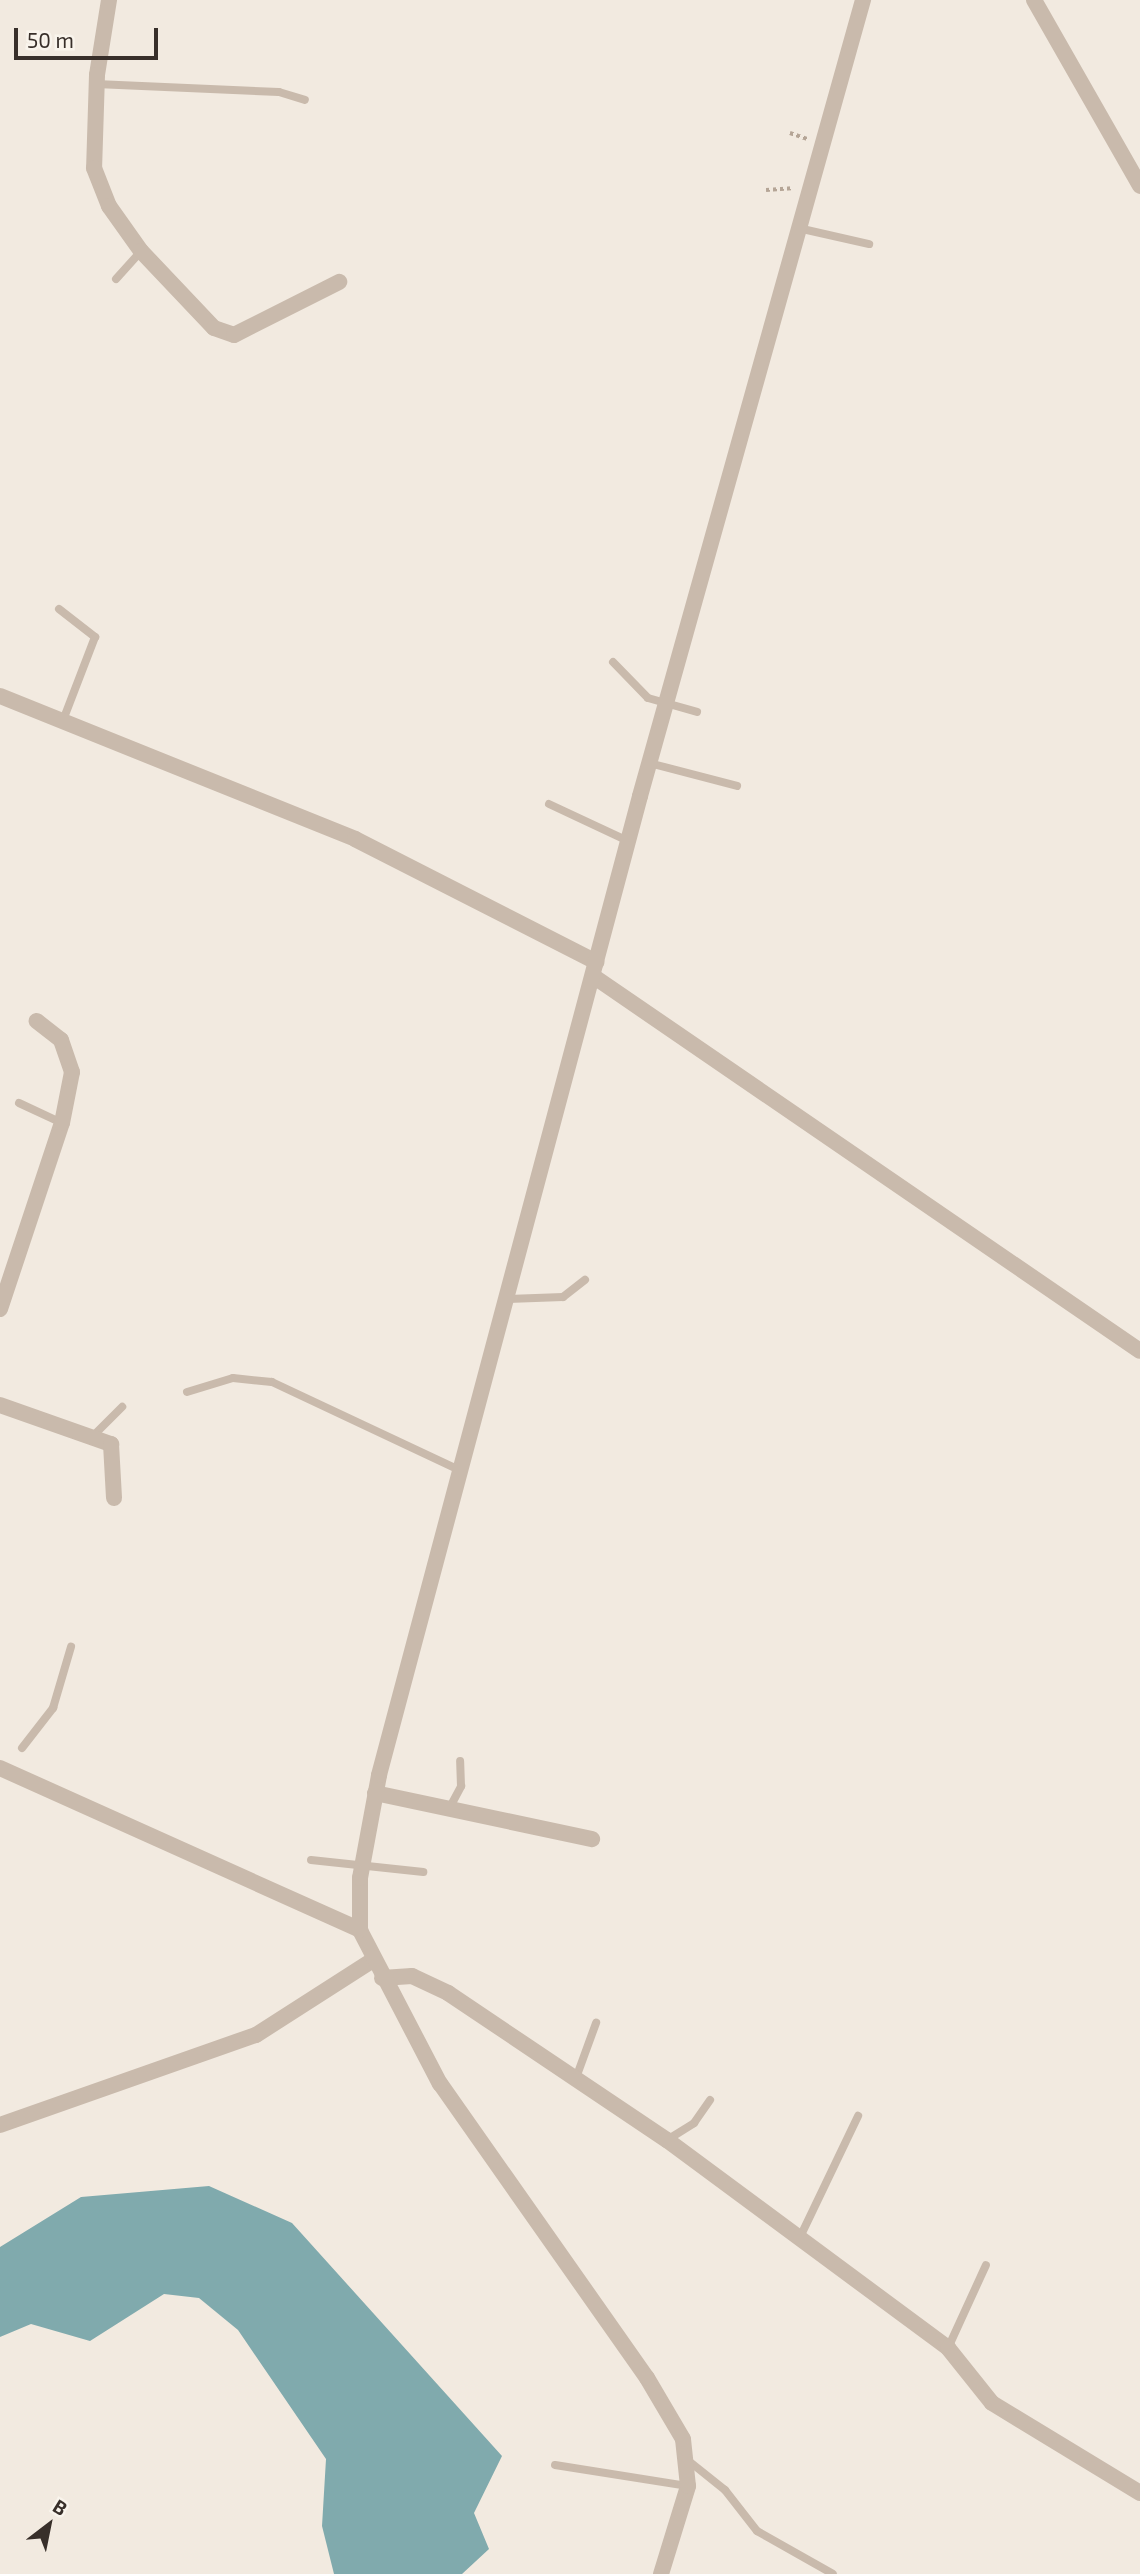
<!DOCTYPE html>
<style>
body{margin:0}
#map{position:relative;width:1140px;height:2574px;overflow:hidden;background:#f2eae0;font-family:"Exo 2",sans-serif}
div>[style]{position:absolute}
.water>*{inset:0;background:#80aaad}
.path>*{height:3.5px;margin-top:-1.75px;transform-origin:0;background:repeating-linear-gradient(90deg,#b5a596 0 3.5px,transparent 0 7px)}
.service>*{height:8px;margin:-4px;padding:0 4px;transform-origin:4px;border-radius:4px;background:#c9baac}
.minor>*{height:16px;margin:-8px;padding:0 8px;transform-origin:8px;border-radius:8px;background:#c9baac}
span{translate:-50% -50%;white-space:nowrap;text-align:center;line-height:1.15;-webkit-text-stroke:6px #f9f4ec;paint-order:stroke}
.north{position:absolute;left:14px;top:2490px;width:70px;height:70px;-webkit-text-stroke:5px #f9f4ec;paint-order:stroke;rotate:32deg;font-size:19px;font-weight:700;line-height:28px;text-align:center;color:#382f2a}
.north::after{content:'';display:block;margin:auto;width:24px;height:32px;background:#382f2a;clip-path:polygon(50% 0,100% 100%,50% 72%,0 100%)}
.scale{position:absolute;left:14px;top:28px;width:144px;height:32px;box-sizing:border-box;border:4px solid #382f2a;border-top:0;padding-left:9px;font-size:21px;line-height:24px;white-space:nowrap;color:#382f2a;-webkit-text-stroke:5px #f9f4ec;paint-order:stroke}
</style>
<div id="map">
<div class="water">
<div style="clip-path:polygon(209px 2186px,292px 2223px,502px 2456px,474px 2513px,489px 2549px,462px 2574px,334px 2574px,322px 2526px,326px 2459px,238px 2330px,199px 2298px,164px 2294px,90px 2341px,31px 2324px,0 2337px,0 2247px,81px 2197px)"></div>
</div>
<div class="path">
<div style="left:790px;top:133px;width:18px;rotate:19deg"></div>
<div style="left:766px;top:190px;width:26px;rotate:-4deg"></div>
</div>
<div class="service">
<div style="left:96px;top:84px;width:183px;rotate:2.5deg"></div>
<div style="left:279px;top:92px;width:27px;rotate:17deg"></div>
<div style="left:798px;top:228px;width:73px;rotate:12.7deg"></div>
<div style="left:116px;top:279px;width:38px;rotate:-48deg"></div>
<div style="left:59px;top:609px;width:46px;rotate:37.9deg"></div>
<div style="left:95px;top:637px;width:92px;rotate:111deg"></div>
<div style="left:613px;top:662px;width:50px;rotate:45.8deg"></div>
<div style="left:648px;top:698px;width:51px;rotate:15.9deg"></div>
<div style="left:649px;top:763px;width:91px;rotate:14.6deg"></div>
<div style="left:549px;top:804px;width:87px;rotate:25.1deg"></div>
<div style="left:19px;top:1103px;width:47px;rotate:24.9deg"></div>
<div style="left:507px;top:1299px;width:56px;rotate:-2deg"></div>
<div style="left:563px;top:1297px;width:28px;rotate:-38deg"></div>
<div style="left:187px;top:1392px;width:48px;rotate:-16.9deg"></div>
<div style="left:233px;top:1378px;width:39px;rotate:6deg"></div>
<div style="left:272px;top:1382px;width:209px;rotate:25.2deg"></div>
<div style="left:94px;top:1435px;width:40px;rotate:-45deg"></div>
<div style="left:22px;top:1748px;width:51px;rotate:-52.2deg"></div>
<div style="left:53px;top:1708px;width:64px;rotate:-73.6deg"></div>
<div style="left:449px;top:1809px;width:26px;rotate:-62deg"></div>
<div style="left:461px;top:1786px;width:25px;rotate:-92deg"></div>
<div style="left:311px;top:1860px;width:113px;rotate:6.1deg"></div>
<div style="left:576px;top:2078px;width:59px;rotate:-70deg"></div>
<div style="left:667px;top:2140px;width:32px;rotate:-32deg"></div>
<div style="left:694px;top:2123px;width:28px;rotate:-55deg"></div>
<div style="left:802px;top:2233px;width:130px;rotate:-64.4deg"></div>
<div style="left:948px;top:2348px;width:91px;rotate:-65.4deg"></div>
<div style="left:690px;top:2462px;width:45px;rotate:38.7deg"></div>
<div style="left:725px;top:2490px;width:52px;rotate:52deg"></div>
<div style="left:757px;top:2531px;width:87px;rotate:29.5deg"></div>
<div style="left:555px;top:2465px;width:135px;rotate:9deg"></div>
</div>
<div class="minor">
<div style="left:109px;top:0;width:76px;rotate:99.1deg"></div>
<div style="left:97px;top:75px;width:93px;rotate:91.8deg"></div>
<div style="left:94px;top:168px;width:41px;rotate:68.5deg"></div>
<div style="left:109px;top:206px;width:55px;rotate:54.6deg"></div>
<div style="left:141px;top:251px;width:106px;rotate:46.5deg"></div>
<div style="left:214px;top:328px;width:21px;rotate:19deg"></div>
<div style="left:234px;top:335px;width:118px;rotate:-26.8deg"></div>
<div style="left:1034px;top:0;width:214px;rotate:60.3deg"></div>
<div style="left:0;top:696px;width:383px;rotate:21.9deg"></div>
<div style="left:355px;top:839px;width:271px;rotate:27deg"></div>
<div style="left:593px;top:976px;width:663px;rotate:34.43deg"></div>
<div style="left:0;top:1309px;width:196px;rotate:-71.6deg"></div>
<div style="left:62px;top:1123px;width:52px;rotate:-78.9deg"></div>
<div style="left:72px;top:1072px;width:34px;rotate:-109deg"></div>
<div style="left:61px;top:1040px;width:31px;rotate:-142deg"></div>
<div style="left:0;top:1405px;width:118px;rotate:19.4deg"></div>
<div style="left:111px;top:1444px;width:54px;rotate:86.8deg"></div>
<div style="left:0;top:1768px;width:395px;rotate:24.2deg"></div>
<div style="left:375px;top:1793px;width:222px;rotate:12deg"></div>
<div style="left:382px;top:1978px;width:30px;rotate:-4deg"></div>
<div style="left:412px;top:1976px;width:40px;rotate:25deg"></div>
<div style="left:448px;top:1993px;width:264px;rotate:33.9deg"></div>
<div style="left:667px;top:2140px;width:350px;rotate:36.5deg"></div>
<div style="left:948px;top:2348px;width:70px;rotate:51.3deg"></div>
<div style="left:992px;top:2403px;width:173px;rotate:31.3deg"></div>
<div style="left:0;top:2125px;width:271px;rotate:-19.4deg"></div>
<div style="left:256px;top:2035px;width:139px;rotate:-32.7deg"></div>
<div style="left:661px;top:2574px;width:92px;rotate:-72.9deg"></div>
<div style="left:688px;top:2486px;width:47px;rotate:-96.1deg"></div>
<div style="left:683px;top:2439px;width:71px;rotate:-120.5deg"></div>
<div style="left:647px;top:2378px;width:360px;rotate:-125.1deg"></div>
<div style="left:440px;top:2084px;width:174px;rotate:-117.5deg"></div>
<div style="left:360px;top:1930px;width:52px;rotate:-90deg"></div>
<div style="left:360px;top:1878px;width:105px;rotate:-79.5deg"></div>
<div style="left:379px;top:1775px;width:1013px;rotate:-75.07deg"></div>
<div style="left:640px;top:796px;width:827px;rotate:-74.35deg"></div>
</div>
<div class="north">B</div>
<div class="scale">50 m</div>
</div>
